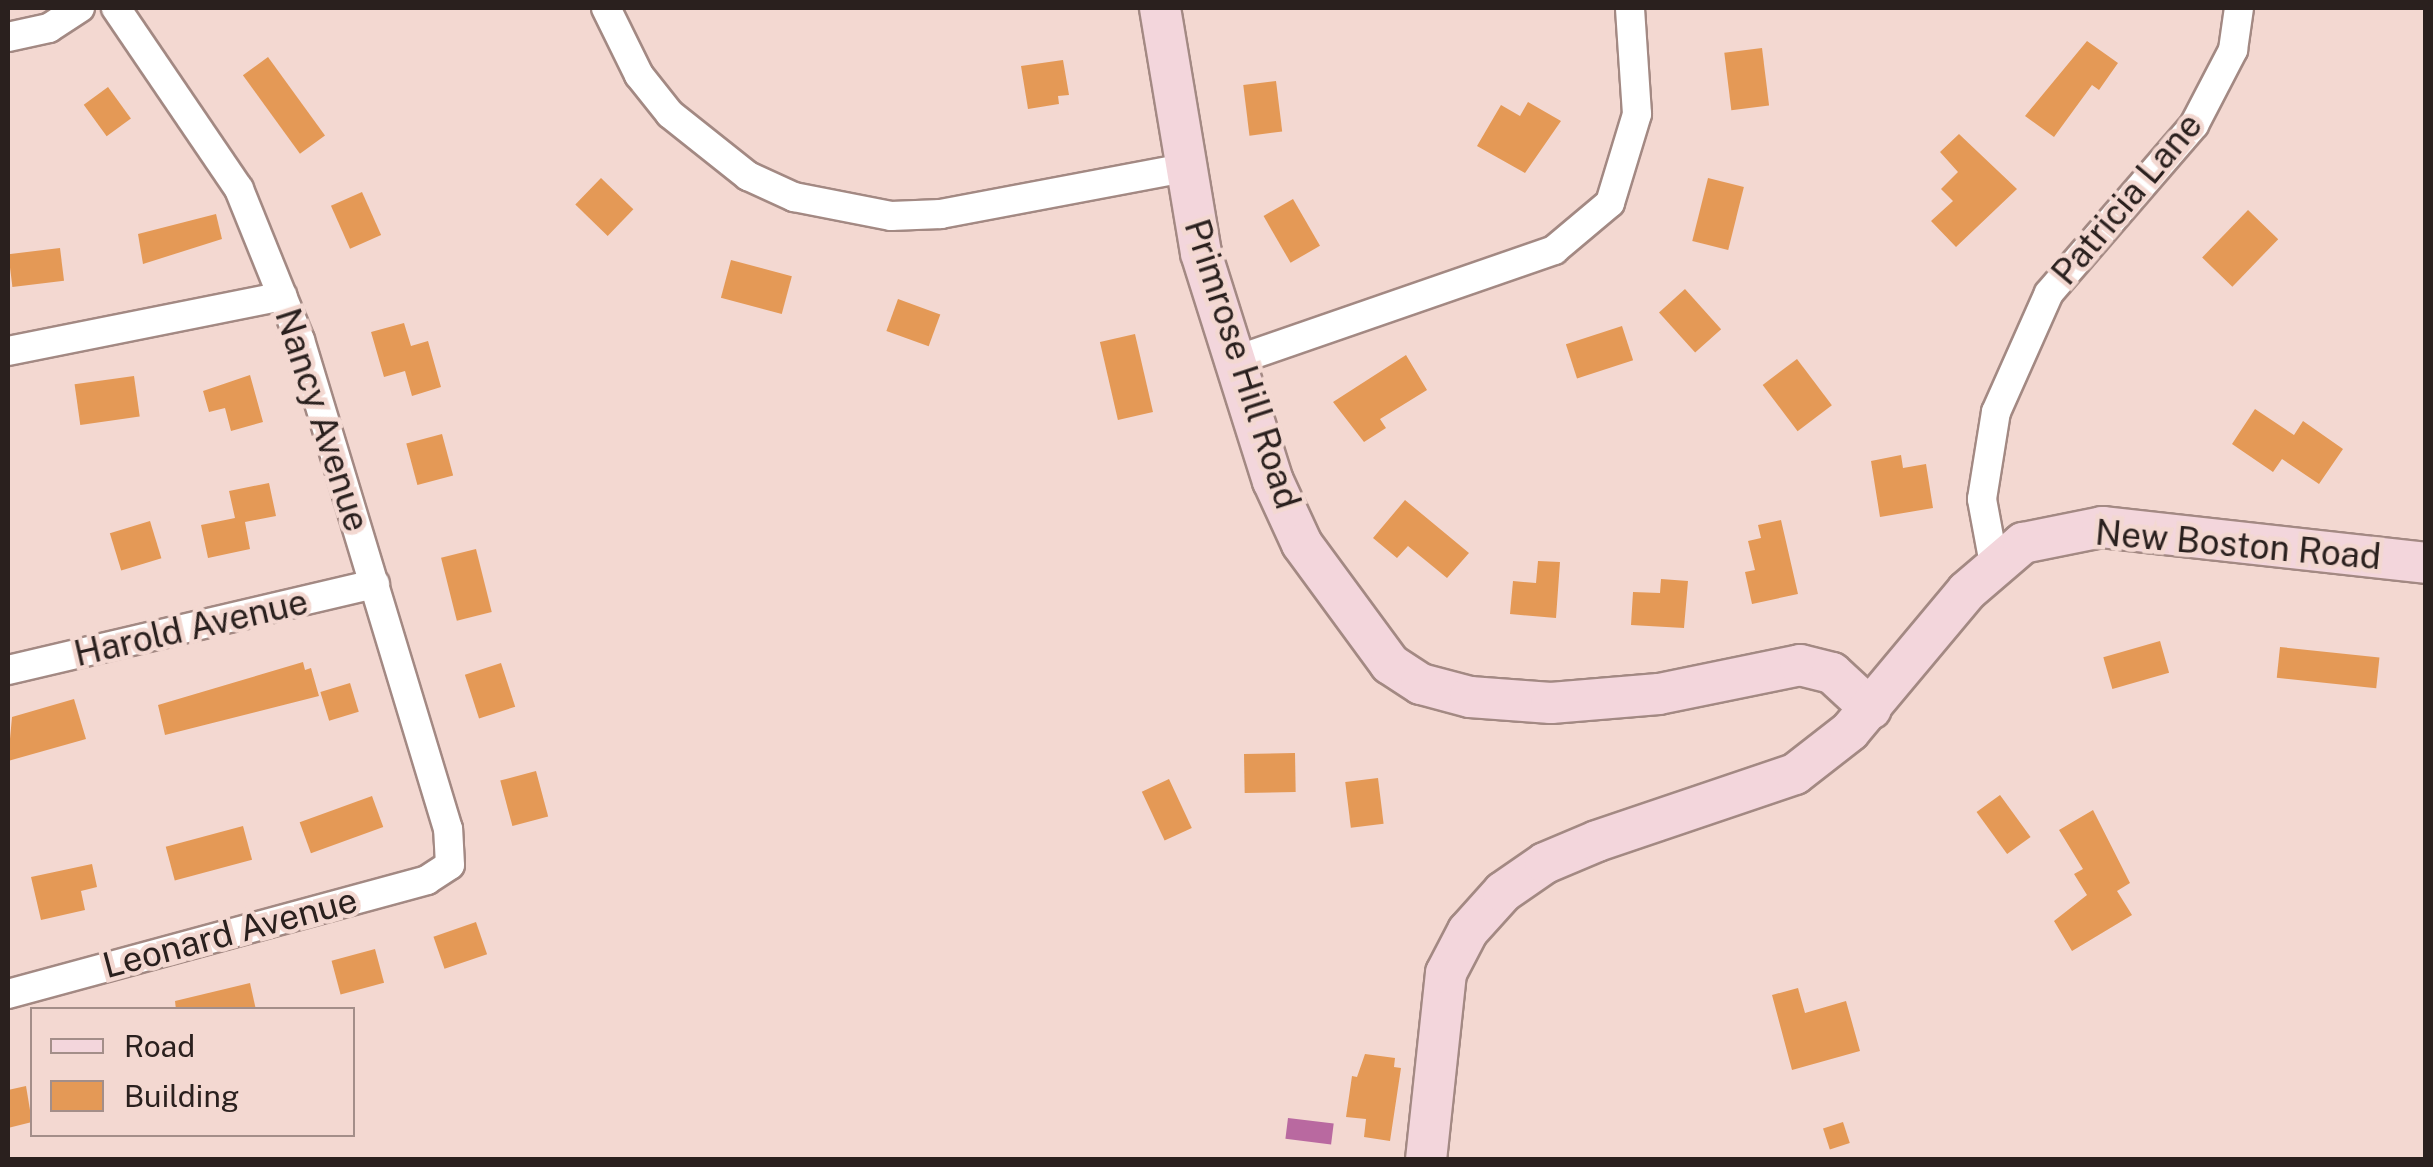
<!DOCTYPE html>
<style>
body{margin:0}
#map{position:relative;width:2433px;height:1167px;overflow:hidden;background:#f3d8d1;font-family:"Public Sans",sans-serif}
div>[style]{position:absolute}
.water>*{inset:0;background:#b969a0;transform-origin:0 0}
.building>*{inset:0;background:#e49956;transform-origin:0 0}
.roads{filter:drop-shadow(2px 0 #a38983) drop-shadow(-2px 0 #a38983) drop-shadow(0 2px #a38983) drop-shadow(0 -2px #a38983)}
.street>*{height:28px;margin:-14px;padding:0 14px;transform-origin:14px;border-radius:14px;background:#fff}
.secondary>*{height:40px;margin:-20px;padding:0 20px;transform-origin:20px;border-radius:20px;background:#f3d6dc}
span{translate:-50% -50%;white-space:nowrap;text-align:center;line-height:1.15;-webkit-text-stroke:9px #f3d8d1;paint-order:stroke}
.street-label{font-size:35px;color:#2a201e}
.frame{position:absolute;inset:0;border:10px solid #2a201e;pointer-events:none}
.legend{position:absolute;left:30px;top:1007px;width:325px;height:130px;box-sizing:border-box;background:#f3d8d1;border:2px solid #a38e89;margin:0;padding:12px 18px;list-style:none;font-size:30px;color:#2a201e}
.legend li{display:flex;align-items:center;gap:20px;height:50px}
.legend b{width:50px;border:2px solid #a38e89}
</style>
<div id="map">
<div class="water">
<div style="left:1288px;top:1118px;width:46px;height:21px;rotate:7deg"></div>
</div>
<div class="building">
<div style="clip-path:polygon(2087px 41px,2118px 63px,2099px 90px,2092px 85px,2054px 137px,2025px 116px)"></div>
<div style="left:1762px;top:48px;width:58px;height:38px;rotate:83deg"></div>
<div style="left:268px;top:57px;width:97px;height:31px;rotate:54deg"></div>
<div style="clip-path:polygon(1063px 60px,1069px 95px,1058px 96px,1059px 104px,1028px 109px,1021px 66px)"></div>
<div style="left:1276px;top:81px;width:51px;height:33px;rotate:83deg"></div>
<div style="left:108px;top:87px;width:39px;height:30px;rotate:54deg"></div>
<div style="clip-path:polygon(1528px 102px,1561px 121px,1525px 173px,1477px 146px,1501px 105px,1520px 116px)"></div>
<div style="clip-path:polygon(1959px 134px,2017px 189px,1956px 247px,1931px 221px,1953px 201px,1941px 189px,1958px 172px,1940px 152px)"></div>
<div style="left:601px;top:178px;width:45px;height:37px;rotate:44deg"></div>
<div style="left:1708px;top:178px;width:37px;height:65px;rotate:14deg"></div>
<div style="left:362px;top:192px;width:47px;height:34px;rotate:66deg"></div>
<div style="left:1293px;top:199px;width:54px;height:34px;rotate:60deg"></div>
<div style="left:2248px;top:210px;width:42px;height:66px;rotate:44deg"></div>
<div style="clip-path:polygon(216px 214px,222px 239px,143px 264px,138px 234px)"></div>
<div style="left:60px;top:248px;width:33px;height:52px;rotate:83deg"></div>
<div style="left:731px;top:260px;width:63px;height:39px;rotate:15deg"></div>
<div style="left:1685px;top:289px;width:54px;height:35px;rotate:48deg"></div>
<div style="left:898px;top:299px;width:45px;height:34px;rotate:20deg"></div>
<div style="clip-path:polygon(404px 323px,411px 346px,428px 341px,441px 387px,412px 396px,405px 371px,384px 377px,371px 332px)"></div>
<div style="left:1622px;top:326px;width:36px;height:59px;rotate:72deg"></div>
<div style="left:1135px;top:334px;width:80px;height:36px;rotate:77deg"></div>
<div style="clip-path:polygon(1406px 355px,1427px 390px,1380px 419px,1386px 428px,1364px 442px,1333px 402px)"></div>
<div style="left:1797px;top:359px;width:58px;height:43px;rotate:53deg"></div>
<div style="clip-path:polygon(250px 375px,263px 422px,231px 431px,225px 408px,209px 412px,203px 391px)"></div>
<div style="left:134px;top:376px;width:41px;height:60px;rotate:82deg"></div>
<div style="clip-path:polygon(2255px 409px,2294px 435px,2303px 421px,2343px 449px,2319px 484px,2282px 459px,2273px 472px,2232px 444px)"></div>
<div style="left:442px;top:434px;width:43px;height:37px;rotate:75deg"></div>
<div style="clip-path:polygon(1901px 455px,1903px 468px,1926px 464px,1933px 508px,1880px 517px,1871px 461px)"></div>
<div style="clip-path:polygon(269px 483px,276px 516px,245px 522px,250px 549px,208px 558px,201px 525px,235px 518px,229px 491px)"></div>
<div style="clip-path:polygon(1405px 500px,1469px 553px,1447px 578px,1408px 546px,1397px 558px,1373px 538px)"></div>
<div style="clip-path:polygon(1781px 520px,1798px 594px,1752px 604px,1745px 572px,1755px 570px,1748px 541px,1761px 538px,1758px 525px)"></div>
<div style="left:150px;top:521px;width:39px;height:42px;rotate:73deg"></div>
<div style="left:476px;top:549px;width:65px;height:36px;rotate:76deg"></div>
<div style="clip-path:polygon(1538px 561px,1560px 562px,1556px 618px,1510px 614px,1513px 581px,1536px 583px)"></div>
<div style="clip-path:polygon(1661px 579px,1688px 581px,1684px 628px,1631px 625px,1633px 592px,1660px 593px)"></div>
<div style="left:2160px;top:641px;width:33px;height:59px;rotate:74deg"></div>
<div style="left:2280px;top:647px;width:100px;height:31px;rotate:6deg"></div>
<div style="clip-path:polygon(303px 662px,305px 670px,311px 668px,319px 696px,165px 735px,158px 705px)"></div>
<div style="left:501px;top:663px;width:46px;height:38px;rotate:72deg"></div>
<div style="left:350px;top:683px;width:30px;height:31px;rotate:73deg"></div>
<div style="clip-path:polygon(74px 699px,86px 739px,8px 761px,12px 717px)"></div>
<div style="left:1295px;top:753px;width:39px;height:51px;rotate:89deg"></div>
<div style="left:536px;top:771px;width:47px;height:37px;rotate:75deg"></div>
<div style="left:1378px;top:778px;width:46px;height:33px;rotate:83deg"></div>
<div style="left:1169px;top:779px;width:54px;height:30px;rotate:65deg"></div>
<div style="left:2000px;top:795px;width:52px;height:29px;rotate:54deg"></div>
<div style="left:372px;top:796px;width:33px;height:77px;rotate:70deg"></div>
<div style="clip-path:polygon(2093px 810px,2130px 883px,2117px 891px,2132px 915px,2072px 951px,2054px 921px,2087px 895px,2074px 874px,2083px 869px,2059px 830px)"></div>
<div style="left:243px;top:826px;width:35px;height:80px;rotate:75deg"></div>
<div style="clip-path:polygon(92px 864px,97px 887px,81px 891px,85px 910px,41px 920px,31px 877px)"></div>
<div style="left:476px;top:922px;width:34px;height:45px;rotate:71deg"></div>
<div style="left:375px;top:949px;width:35px;height:45px;rotate:75deg"></div>
<div style="clip-path:polygon(250px 983px,256px 1010px,176px 1010px,175px 1001px)"></div>
<div style="clip-path:polygon(1798px 988px,1805px 1013px,1846px 1001px,1860px 1051px,1792px 1070px,1772px 995px)"></div>
<div style="clip-path:polygon(1365px 1054px,1395px 1058px,1394px 1067px,1401px 1068px,1390px 1141px,1364px 1137px,1366px 1119px,1346px 1117px,1352px 1076px,1357px 1077px)"></div>
<div style="clip-path:polygon(26px 1086px,32px 1122px,8px 1128px,8px 1090px)"></div>
<div style="left:1843px;top:1122px;width:22px;height:21px;rotate:72deg"></div>
</div>
<div class="roads">
<div class="street">
<div style="left:606px;top:8px;width:75px;rotate:63.8deg"></div>
<div style="left:639px;top:75px;width:50px;rotate:51.5deg"></div>
<div style="left:670px;top:114px;width:100px;rotate:38.5deg"></div>
<div style="left:748px;top:176px;width:51px;rotate:24.5deg"></div>
<div style="left:794px;top:197px;width:99px;rotate:11.1deg"></div>
<div style="left:891px;top:216px;width:50px;rotate:-2.3deg"></div>
<div style="left:941px;top:214px;width:247px;rotate:-10.7deg"></div>
<div style="left:8px;top:37px;width:42px;rotate:-12.4deg"></div>
<div style="left:49px;top:28px;width:37px;rotate:-33deg"></div>
<div style="left:8px;top:351px;width:280px;rotate:-11.3deg"></div>
<div style="left:1234px;top:361px;width:339px;rotate:-19.1deg"></div>
<div style="left:1554px;top:250px;width:73px;rotate:-40deg"></div>
<div style="left:1610px;top:203px;width:93px;rotate:-73.1deg"></div>
<div style="left:1637px;top:114px;width:106px;rotate:-93.8deg"></div>
<div style="left:1994px;top:564px;width:66px;rotate:-100.5deg"></div>
<div style="left:1982px;top:499px;width:88px;rotate:-80.9deg"></div>
<div style="left:1996px;top:412px;width:130px;rotate:-66deg"></div>
<div style="left:2049px;top:293px;width:222px;rotate:-49.2deg"></div>
<div style="left:2194px;top:125px;width:85px;rotate:-62.5deg"></div>
<div style="left:2233px;top:50px;width:42px;rotate:-81.9deg"></div>
<div style="left:8px;top:670px;width:377px;rotate:-13.2deg"></div>
<div style="left:8px;top:994px;width:434px;rotate:-15.2deg"></div>
<div style="left:427px;top:880px;width:27px;rotate:-33deg"></div>
<div style="left:450px;top:865px;width:36px;rotate:-93deg"></div>
<div style="left:448px;top:829px;width:511px;rotate:-106.84deg"></div>
<div style="left:300px;top:340px;width:163px;rotate:-112deg"></div>
<div style="left:239px;top:189px;width:219px;rotate:-124.2deg"></div>
</div>
<div class="secondary">
<div style="left:1160px;top:8px;width:248px;rotate:80.5deg"></div>
<div style="left:1201px;top:253px;width:239px;rotate:72.5deg"></div>
<div style="left:1273px;top:481px;width:69px;rotate:65.3deg"></div>
<div style="left:1302px;top:544px;width:149px;rotate:53.7deg"></div>
<div style="left:1390px;top:664px;width:37px;rotate:33deg"></div>
<div style="left:1421px;top:684px;width:51px;rotate:14.9deg"></div>
<div style="left:1470px;top:697px;width:81px;rotate:4.2deg"></div>
<div style="left:1551px;top:703px;width:108px;rotate:-4.8deg"></div>
<div style="left:1659px;top:694px;width:144px;rotate:-11.6deg"></div>
<div style="left:1800px;top:665px;width:33px;rotate:14deg"></div>
<div style="left:1832px;top:673px;width:53px;rotate:42.7deg"></div>
<div style="left:1426px;top:1160px;width:188px;rotate:-83.9deg"></div>
<div style="left:1446px;top:973px;width:47px;rotate:-62.4deg"></div>
<div style="left:1468px;top:931px;width:52px;rotate:-48.1deg"></div>
<div style="left:1503px;top:892px;width:51px;rotate:-34.6deg"></div>
<div style="left:1545px;top:863px;width:56px;rotate:-22.9deg"></div>
<div style="left:1597px;top:841px;width:209px;rotate:-18.7deg"></div>
<div style="left:1795px;top:774px;width:70px;rotate:-38deg"></div>
<div style="left:1850px;top:731px;width:182px;rotate:-50.1deg"></div>
<div style="left:1967px;top:591px;width:74px;rotate:-40.6deg"></div>
<div style="left:2023px;top:543px;width:81px;rotate:-11.4deg"></div>
<div style="left:2102px;top:527px;width:326px;rotate:6.3deg"></div>
</div>
</div>
<div class="street-label">
<span style="left:2127px;top:199px;rotate:-50deg">Patricia Lane</span>
<span style="left:1242px;top:364px;rotate:72deg">Primrose Hill Road</span>
<span style="left:322px;top:420px;rotate:72deg">Nancy Avenue</span>
<span style="left:2238px;top:545px;rotate:5deg">New Boston Road</span>
<span style="left:191px;top:628px;rotate:-13deg">Harold Avenue</span>
<span style="left:230px;top:933px;rotate:-15deg">Leonard Avenue</span>
</div>
<div class="frame"></div>
<ul class="legend">
<li><b style="height:12px;background:#f3d6dc"></b>Road</li>
<li><b style="height:28px;background:#e49956"></b>Building</li>
</ul>
</div>
